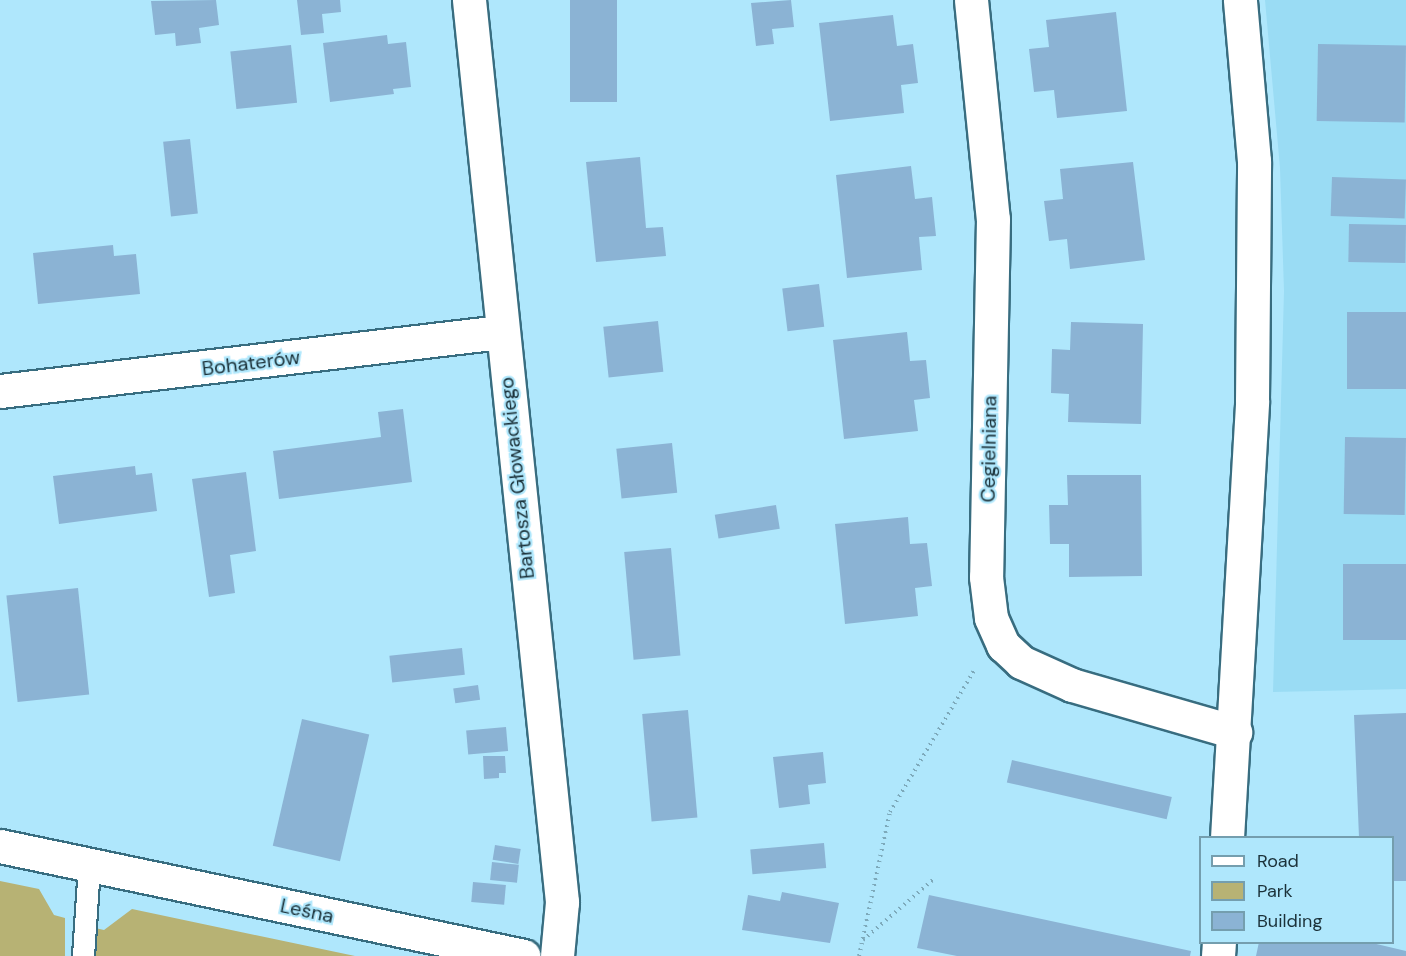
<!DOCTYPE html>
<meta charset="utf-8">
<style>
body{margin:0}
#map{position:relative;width:1406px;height:956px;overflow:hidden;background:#afe7fc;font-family:"DM Sans",sans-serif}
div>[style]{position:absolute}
.built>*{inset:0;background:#9adcf4}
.green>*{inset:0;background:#b7b274}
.building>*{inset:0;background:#8bb3d4;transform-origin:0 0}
.path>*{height:4px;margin-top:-2px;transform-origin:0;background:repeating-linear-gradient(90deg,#7da9ba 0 1.5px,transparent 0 6px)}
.roads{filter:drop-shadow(2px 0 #386d80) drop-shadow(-2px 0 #386d80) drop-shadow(0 2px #386d80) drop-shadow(0 -2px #386d80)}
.service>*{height:21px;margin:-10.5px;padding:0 10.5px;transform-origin:10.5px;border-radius:10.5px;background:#fff}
.minor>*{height:33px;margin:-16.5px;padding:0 16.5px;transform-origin:16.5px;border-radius:16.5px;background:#fff}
.tertiary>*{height:33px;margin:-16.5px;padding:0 16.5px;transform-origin:16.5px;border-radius:16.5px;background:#fff}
span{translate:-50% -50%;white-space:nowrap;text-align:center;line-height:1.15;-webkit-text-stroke:4.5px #afe7fc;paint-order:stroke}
.street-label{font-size:20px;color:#1b3139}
.legend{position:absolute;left:1199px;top:836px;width:195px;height:108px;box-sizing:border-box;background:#afe7fc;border:2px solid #749eae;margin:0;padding:8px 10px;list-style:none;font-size:18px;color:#1b3139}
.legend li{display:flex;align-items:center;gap:12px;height:30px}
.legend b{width:30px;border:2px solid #749eae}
</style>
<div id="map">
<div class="built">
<div style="clip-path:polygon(1265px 0,1406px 0,1406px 689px,1273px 692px,1284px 291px,1280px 168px)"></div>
</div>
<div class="green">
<div style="clip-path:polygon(0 881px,39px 889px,54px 915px,65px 918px,65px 956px,0 956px)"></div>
<div style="clip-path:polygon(132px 909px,355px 956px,94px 956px,95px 928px,104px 930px)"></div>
</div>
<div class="building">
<div style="clip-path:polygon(216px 0,219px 25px,199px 28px,201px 43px,176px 46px,175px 33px,155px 35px,151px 1px)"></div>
<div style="clip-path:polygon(297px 0,340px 0,341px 12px,322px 14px,324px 33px,301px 35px)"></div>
<div style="left:570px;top:0;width:47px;height:102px"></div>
<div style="clip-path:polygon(791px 0,794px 27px,772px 29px,774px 44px,756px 46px,751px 3px)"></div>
<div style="clip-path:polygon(1116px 12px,1127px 111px,1057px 118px,1054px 90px,1034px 92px,1029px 49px,1049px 47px,1046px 20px)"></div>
<div style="clip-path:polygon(893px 15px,897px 46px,913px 44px,918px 83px,901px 85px,904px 113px,830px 121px,819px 23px)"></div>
<div style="clip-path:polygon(387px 35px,388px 44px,406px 42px,411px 87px,393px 89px,394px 94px,330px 102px,323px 43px)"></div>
<div style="left:1318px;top:44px;width:88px;height:77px;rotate:1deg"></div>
<div style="left:291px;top:45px;width:58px;height:61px;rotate:84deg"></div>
<div style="left:190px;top:139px;width:75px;height:27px;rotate:84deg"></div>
<div style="clip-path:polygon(640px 157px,646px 228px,663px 227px,666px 256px,596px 262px,586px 162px)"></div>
<div style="clip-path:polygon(1133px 162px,1145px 260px,1070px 269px,1067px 239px,1049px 241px,1044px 201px,1063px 199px,1060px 169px)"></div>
<div style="clip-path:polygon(911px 166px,915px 199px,932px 197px,934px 217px,936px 236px,919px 237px,922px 270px,847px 278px,836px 175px)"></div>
<div style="left:1332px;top:177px;width:74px;height:39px;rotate:2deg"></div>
<div style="left:1349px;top:224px;width:57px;height:38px;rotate:1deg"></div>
<div style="clip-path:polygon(113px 245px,114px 256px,136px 254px,140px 294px,38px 304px,33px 253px)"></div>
<div style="left:819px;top:284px;width:43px;height:37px;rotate:83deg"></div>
<div style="left:1347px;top:312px;width:59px;height:77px"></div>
<div style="left:658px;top:321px;width:51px;height:55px;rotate:84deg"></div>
<div style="clip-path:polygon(1071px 322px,1143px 324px,1141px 424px,1068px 422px,1069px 394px,1051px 393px,1052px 349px,1070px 350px)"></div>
<div style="clip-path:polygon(907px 332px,910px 361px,926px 360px,930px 398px,914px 400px,918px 431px,844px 439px,833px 340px)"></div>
<div style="clip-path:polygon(403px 409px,412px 482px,279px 499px,273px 451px,381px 437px,378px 412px)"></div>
<div style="left:1345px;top:437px;width:61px;height:77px;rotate:1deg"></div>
<div style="left:672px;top:443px;width:50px;height:56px;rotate:84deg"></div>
<div style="clip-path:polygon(135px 466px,136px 475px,152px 473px,157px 511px,59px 524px,53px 476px)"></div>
<div style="clip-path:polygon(246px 472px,256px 551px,230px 555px,235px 593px,209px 597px,192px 479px)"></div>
<div style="clip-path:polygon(1067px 475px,1141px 475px,1142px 576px,1069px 577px,1069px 544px,1050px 544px,1049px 505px,1068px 505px)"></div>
<div style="left:776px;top:505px;width:24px;height:62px;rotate:81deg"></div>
<div style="clip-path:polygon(908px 517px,910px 544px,927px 543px,932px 586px,915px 588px,918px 616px,845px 624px,835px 524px)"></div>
<div style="left:671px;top:548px;width:108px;height:47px;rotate:85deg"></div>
<div style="left:1343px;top:564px;width:63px;height:76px"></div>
<div style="left:78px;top:588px;width:107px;height:72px;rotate:84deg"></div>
<div style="left:462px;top:648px;width:27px;height:73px;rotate:84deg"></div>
<div style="left:478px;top:685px;width:15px;height:25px;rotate:82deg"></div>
<div style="left:688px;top:710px;width:108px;height:46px;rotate:85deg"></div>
<div style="clip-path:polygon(1406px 713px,1406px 881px,1392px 881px,1392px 838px,1359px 837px,1354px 715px)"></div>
<div style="left:302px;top:719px;width:69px;height:130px;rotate:13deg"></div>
<div style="left:506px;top:727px;width:24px;height:40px;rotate:85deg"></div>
<div style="clip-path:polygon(823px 752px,826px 783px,808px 785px,810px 804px,779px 808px,773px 757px)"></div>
<div style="clip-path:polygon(483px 756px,505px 756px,506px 773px,499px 773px,499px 778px,484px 779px)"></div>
<div style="left:1012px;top:760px;width:164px;height:23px;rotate:13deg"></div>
<div style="left:824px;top:843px;width:25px;height:74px;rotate:85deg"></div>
<div style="left:495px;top:845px;width:26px;height:15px;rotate:9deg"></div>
<div style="left:492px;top:862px;width:27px;height:18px;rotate:6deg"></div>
<div style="left:473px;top:882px;width:33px;height:20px;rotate:5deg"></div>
<div style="clip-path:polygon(782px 892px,839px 903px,830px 943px,742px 930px,748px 895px,780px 901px)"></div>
<div style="clip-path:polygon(929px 895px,1191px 951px,1190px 956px,957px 956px,917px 948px)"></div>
<div style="clip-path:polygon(1259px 942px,1368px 942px,1406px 951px,1406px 956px,1256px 956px)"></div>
</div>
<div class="path">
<div style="left:863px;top:940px;width:95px;rotate:-40.7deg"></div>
<div style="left:859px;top:956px;width:147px;rotate:-77.9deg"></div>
<div style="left:890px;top:812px;width:166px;rotate:-59.3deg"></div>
</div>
<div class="roads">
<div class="service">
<div style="left:83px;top:956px;width:91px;rotate:-86.2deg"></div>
</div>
<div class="minor">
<div style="left:469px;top:0;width:907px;rotate:84.11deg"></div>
<div style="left:562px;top:902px;width:54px;rotate:95.3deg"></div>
<div style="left:971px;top:0;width:220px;rotate:84.3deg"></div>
<div style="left:993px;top:219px;width:358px;rotate:91.1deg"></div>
<div style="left:986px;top:577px;width:41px;rotate:83deg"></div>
<div style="left:991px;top:618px;width:30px;rotate:66deg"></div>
<div style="left:1003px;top:645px;width:25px;rotate:43deg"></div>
<div style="left:1021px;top:662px;width:56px;rotate:24.3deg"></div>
<div style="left:1072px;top:685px;width:170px;rotate:16.1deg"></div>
<div style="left:0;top:391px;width:504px;rotate:-6.72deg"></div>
<div style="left:1227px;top:838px;width:438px;rotate:-86.7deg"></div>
<div style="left:1252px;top:401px;width:240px;rotate:-89.5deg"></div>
<div style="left:1254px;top:161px;width:162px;rotate:-95deg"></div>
<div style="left:1218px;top:956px;width:14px;rotate:-86deg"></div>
</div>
<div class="tertiary">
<div style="left:0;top:846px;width:535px;rotate:11.86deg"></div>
</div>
</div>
<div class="street-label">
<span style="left:251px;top:363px;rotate:-7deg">Bohaterów</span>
<span style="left:989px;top:449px;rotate:-89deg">Cegielniana</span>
<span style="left:517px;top:478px;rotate:-96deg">Bartosza Głowackiego</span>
<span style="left:307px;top:911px;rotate:12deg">Leśna</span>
</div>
<ul class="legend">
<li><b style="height:8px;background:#fff"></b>Road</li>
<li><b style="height:16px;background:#b7b274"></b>Park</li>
<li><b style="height:16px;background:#8bb3d4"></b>Building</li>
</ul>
</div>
